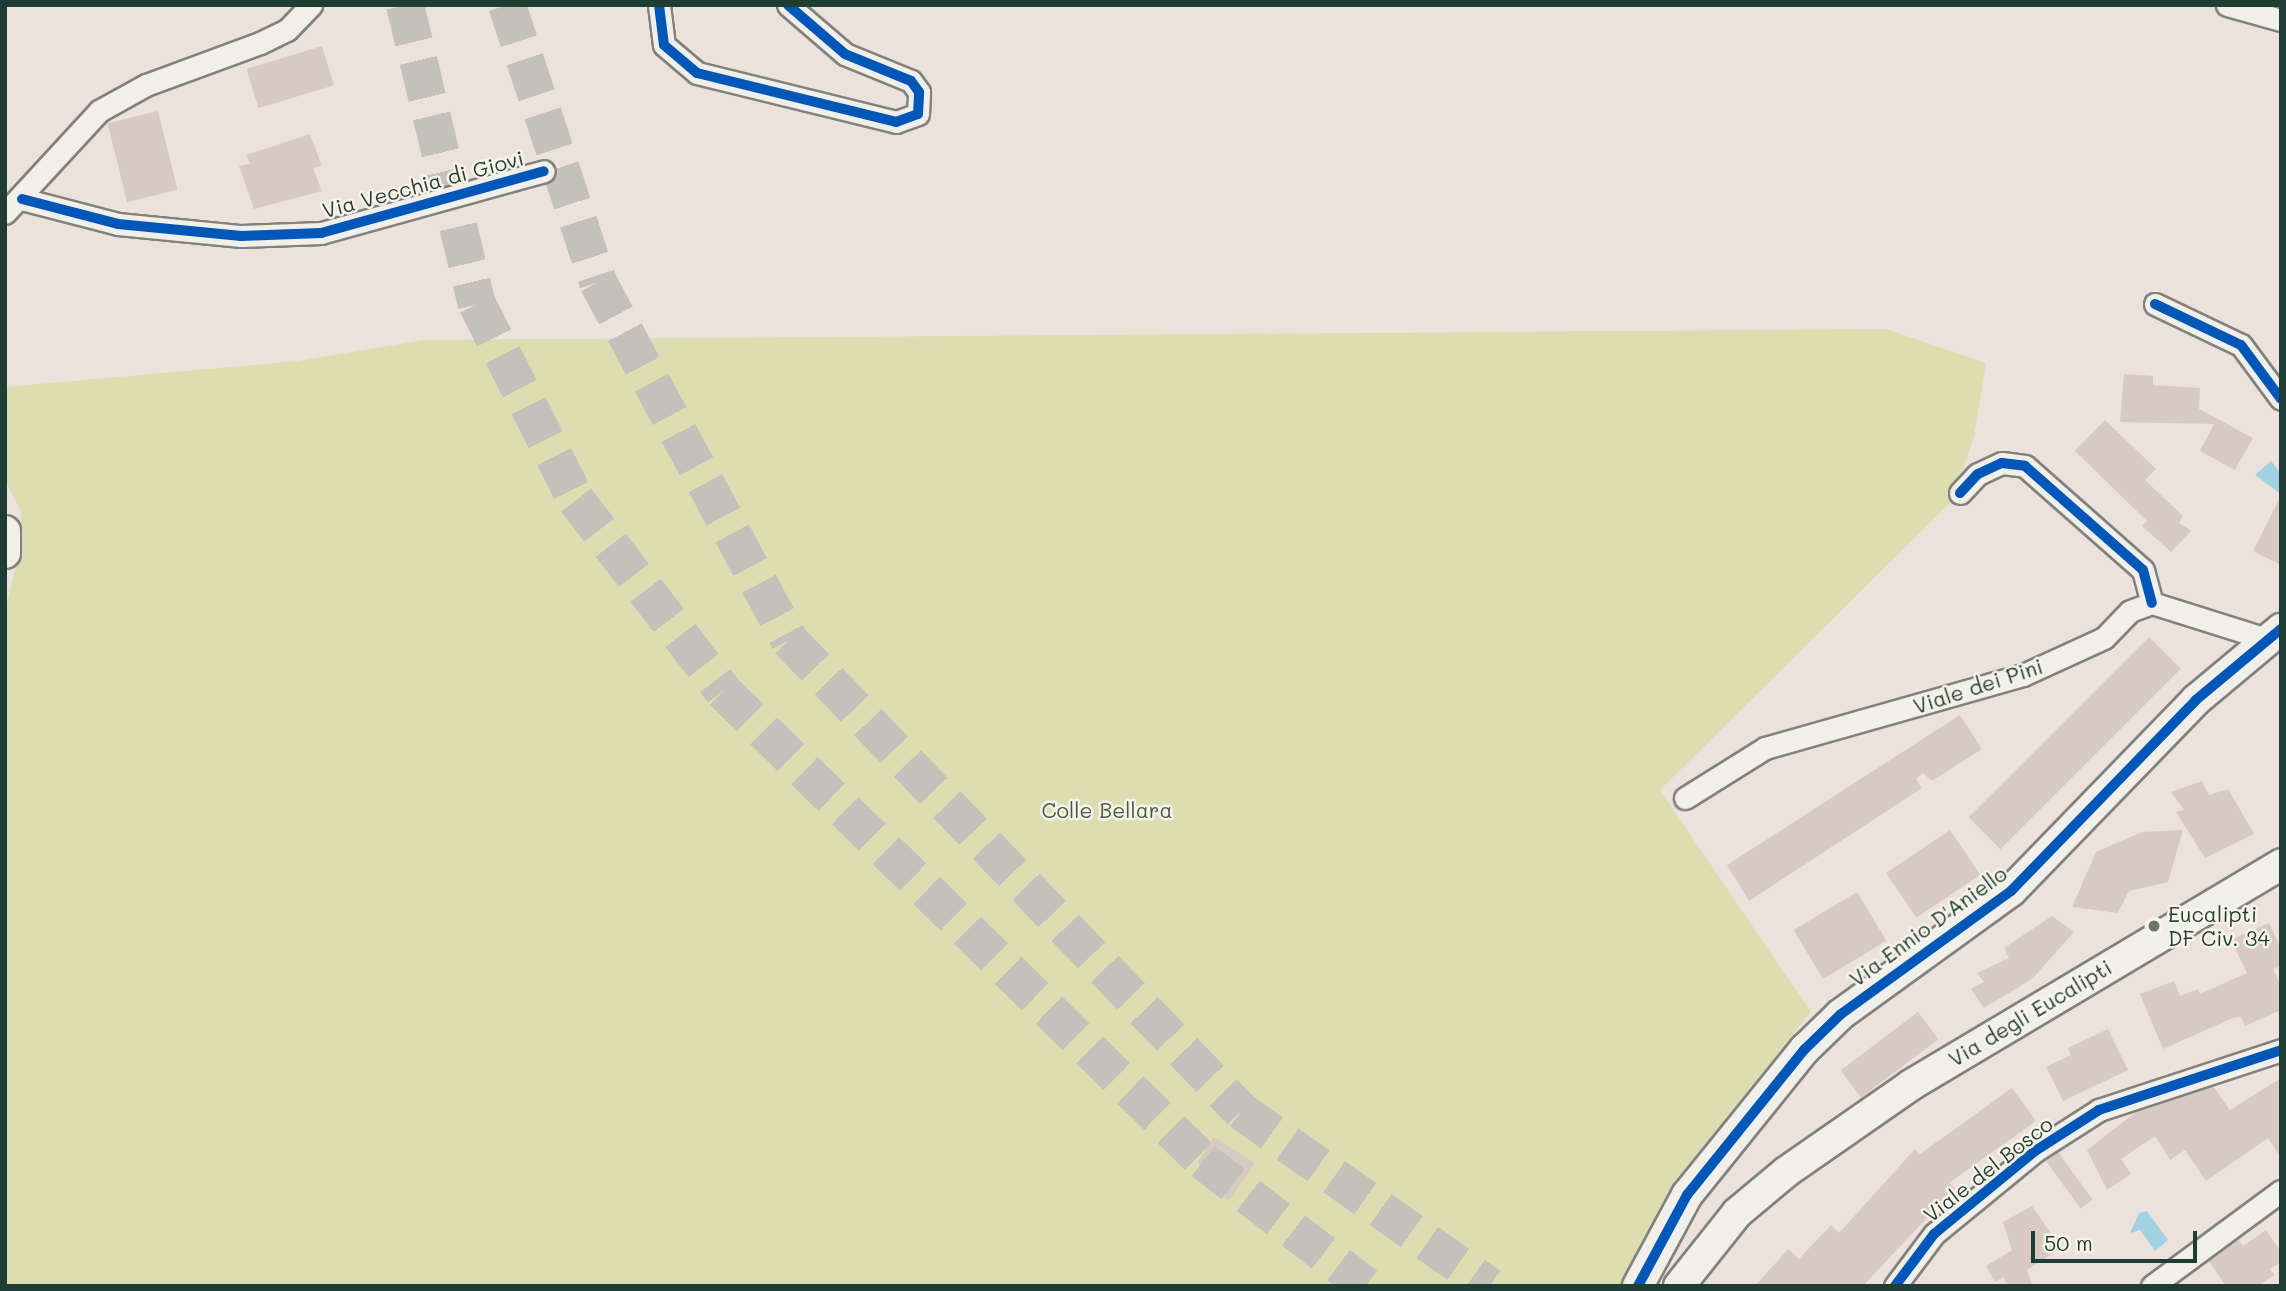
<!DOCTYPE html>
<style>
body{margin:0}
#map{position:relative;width:2286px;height:1291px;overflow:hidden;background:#ece2db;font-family:Mali,sans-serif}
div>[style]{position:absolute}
.green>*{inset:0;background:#dcdeb1}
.water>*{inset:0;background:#a2d1e1}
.building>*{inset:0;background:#d7cac3;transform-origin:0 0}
.highway-tunnel>*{height:38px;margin-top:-19px;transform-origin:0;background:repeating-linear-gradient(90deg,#c3c1ba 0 38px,transparent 0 57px)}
.roads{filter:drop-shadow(2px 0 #81827d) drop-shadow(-2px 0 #81827d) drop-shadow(0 2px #81827d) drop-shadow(0 -2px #81827d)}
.street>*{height:21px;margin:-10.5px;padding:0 10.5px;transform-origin:10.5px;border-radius:10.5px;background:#f1efea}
.secondary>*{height:30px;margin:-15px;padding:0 15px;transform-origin:15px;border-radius:15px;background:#f1efea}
.cycleway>*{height:10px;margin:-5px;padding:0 5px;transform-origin:5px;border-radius:5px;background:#0057b8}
.dots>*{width:19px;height:19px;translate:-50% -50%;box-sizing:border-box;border:4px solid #f7f3e8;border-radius:50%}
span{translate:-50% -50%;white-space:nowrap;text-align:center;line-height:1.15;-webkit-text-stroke:5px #f7f3e8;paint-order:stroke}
.street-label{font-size:21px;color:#1f3d34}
.park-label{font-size:21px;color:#425c46}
.poi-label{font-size:21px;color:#1f3d34}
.left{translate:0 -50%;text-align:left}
.frame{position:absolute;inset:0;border:7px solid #1f3d34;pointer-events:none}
.scale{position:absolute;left:2031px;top:1231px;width:166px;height:32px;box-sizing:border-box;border:4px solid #1f3d34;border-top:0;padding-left:9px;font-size:21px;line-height:24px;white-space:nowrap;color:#1f3d34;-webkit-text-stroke:5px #f7f3e8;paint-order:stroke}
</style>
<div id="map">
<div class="green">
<div style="clip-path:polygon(1886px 329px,1986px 363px,1974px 437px,1952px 501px,1660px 790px,1811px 1012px,1701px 1149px,1620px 1286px,5px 1286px,5px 610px,19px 554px,21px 511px,5px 480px,5px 387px,298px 361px,424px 340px)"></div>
</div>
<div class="water">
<div style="clip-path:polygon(2271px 461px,2281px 474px,2281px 494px,2255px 475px)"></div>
<div style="clip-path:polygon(2147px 1211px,2168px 1240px,2155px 1251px,2140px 1230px,2130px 1233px,2139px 1213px)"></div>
</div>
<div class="building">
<div style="left:322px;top:46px;width:41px;height:79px;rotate:73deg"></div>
<div style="left:158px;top:111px;width:81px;height:52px;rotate:76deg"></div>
<div style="clip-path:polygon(310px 134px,322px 166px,313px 168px,322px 191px,254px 209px,239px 166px,250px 164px,246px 155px)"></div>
<div style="clip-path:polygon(2124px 374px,2153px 376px,2153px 385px,2200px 388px,2199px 409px,2253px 438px,2235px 470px,2200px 451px,2214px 424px,2120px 422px)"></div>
<div style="clip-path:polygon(2105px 420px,2156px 469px,2145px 480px,2183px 516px,2179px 523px,2191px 531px,2171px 552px,2142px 526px,2147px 521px,2075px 451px)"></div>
<div style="clip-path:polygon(2281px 495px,2281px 565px,2253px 551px)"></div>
<div style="left:2149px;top:637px;width:45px;height:255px;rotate:45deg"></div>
<div style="clip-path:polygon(1960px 715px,1982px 749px,1932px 781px,1923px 773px,1916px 779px,1922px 788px,1749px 901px,1727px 865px)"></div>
<div style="clip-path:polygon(2202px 781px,2209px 795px,2228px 789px,2254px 834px,2205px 858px,2176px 812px,2184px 810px,2171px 792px)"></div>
<div style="left:1950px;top:830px;width:54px;height:77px;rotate:56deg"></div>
<div style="clip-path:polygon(2183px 830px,2168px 882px,2129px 891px,2118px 913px,2072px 907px,2096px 852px,2142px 832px)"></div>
<div style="left:1857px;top:892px;width:57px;height:74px;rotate:59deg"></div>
<div style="clip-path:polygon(2052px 916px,2074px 932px,2032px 979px,1984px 1008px,1971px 989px,1984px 982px,1977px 973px,2009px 958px,2004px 948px)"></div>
<div style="clip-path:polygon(2269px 923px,2281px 949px,2281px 966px,2273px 969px,2281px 987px,2281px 1010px,2245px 1026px,2241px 1017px,2233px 1018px,2163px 1049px,2140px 994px,2174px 981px,2180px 996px,2198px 989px,2200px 994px,2247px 973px,2231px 940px)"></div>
<div style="left:1918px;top:1012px;width:34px;height:97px;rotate:53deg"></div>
<div style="clip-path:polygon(2108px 1029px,2128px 1070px,2063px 1101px,2046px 1067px,2071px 1055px,2068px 1048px)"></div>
<div style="clip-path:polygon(2281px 1078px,2281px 1158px,2268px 1138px,2206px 1181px,2185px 1150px,2170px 1160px,2155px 1136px,2121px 1159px,2131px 1174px,2107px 1190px,2087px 1150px,2136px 1112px,2213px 1086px,2230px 1110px)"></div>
<div style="clip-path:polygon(2012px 1088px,2036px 1121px,1949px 1183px,1955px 1188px,1863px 1286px,1755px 1286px,1788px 1249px,1799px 1259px,1831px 1225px,1839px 1233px,1915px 1149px,1920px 1154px)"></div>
<div style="clip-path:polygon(1214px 1137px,1255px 1163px,1229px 1201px,1204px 1180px,1198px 1162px)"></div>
<div style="left:2058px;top:1152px;width:59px;height:15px;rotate:54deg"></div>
<div style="clip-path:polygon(2032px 1206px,2061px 1248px,2027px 1270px,2033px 1286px,2008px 1286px,2003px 1277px,1995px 1282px,1986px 1266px,2012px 1250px,2003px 1222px)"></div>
<div style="clip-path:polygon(2266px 1230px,2281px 1252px,2281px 1262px,2270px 1269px,2274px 1275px,2258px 1286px,2226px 1286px,2209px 1261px,2238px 1239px,2243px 1246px)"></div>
</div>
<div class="highway-tunnel">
<div style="left:405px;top:5px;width:308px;rotate:76.5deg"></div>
<div style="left:477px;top:304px;width:220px;rotate:63.2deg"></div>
<div style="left:576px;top:500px;width:241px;rotate:52.4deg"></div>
<div style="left:723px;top:691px;width:672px;rotate:44.4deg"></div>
<div style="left:1203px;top:1161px;width:205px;rotate:37.5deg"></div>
<div style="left:507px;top:5px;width:292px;rotate:71.8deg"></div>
<div style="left:598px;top:282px;width:406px;rotate:61.9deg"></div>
<div style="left:789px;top:640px;width:653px;rotate:46.18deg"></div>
<div style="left:1241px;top:1111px;width:304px;rotate:35.2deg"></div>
</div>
<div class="roads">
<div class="street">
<div style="left:659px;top:5px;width:40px;rotate:82.9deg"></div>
<div style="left:664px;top:45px;width:43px;rotate:40.3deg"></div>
<div style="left:697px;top:73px;width:205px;rotate:13.8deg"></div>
<div style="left:896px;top:122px;width:23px;rotate:-20deg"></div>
<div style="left:918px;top:114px;width:22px;rotate:-87deg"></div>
<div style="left:919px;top:92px;width:14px;rotate:-126deg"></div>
<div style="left:911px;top:81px;width:71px;rotate:-157.8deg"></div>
<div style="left:845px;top:54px;width:75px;rotate:-139.3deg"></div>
<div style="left:2227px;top:5px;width:56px;rotate:15.5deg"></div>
<div style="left:22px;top:199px;width:99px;rotate:14.6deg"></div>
<div style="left:118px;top:224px;width:124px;rotate:5.6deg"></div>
<div style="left:241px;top:236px;width:80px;rotate:-2.1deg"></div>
<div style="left:321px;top:233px;width:231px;rotate:-15.5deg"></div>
<div style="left:5px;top:213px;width:139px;rotate:-47.3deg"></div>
<div style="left:99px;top:111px;width:54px;rotate:-29deg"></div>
<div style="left:146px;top:85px;width:121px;rotate:-20.2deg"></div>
<div style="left:260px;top:43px;width:30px;rotate:-26deg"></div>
<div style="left:287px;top:30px;width:35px;rotate:-46deg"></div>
<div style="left:2155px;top:304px;width:95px;rotate:25.5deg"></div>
<div style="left:2241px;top:345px;width:67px;rotate:53.5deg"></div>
<div style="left:1960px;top:493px;width:26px;rotate:-47deg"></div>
<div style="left:1978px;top:474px;width:26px;rotate:-25deg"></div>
<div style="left:2002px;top:463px;width:23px;rotate:7deg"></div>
<div style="left:2025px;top:466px;width:157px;rotate:41.4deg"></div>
<div style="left:2143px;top:570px;width:34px;rotate:75deg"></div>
<div style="left:1685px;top:798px;width:94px;rotate:-32deg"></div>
<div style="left:1765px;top:748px;width:268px;rotate:-15.8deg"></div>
<div style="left:2023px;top:675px;width:89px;rotate:-24.6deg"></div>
<div style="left:2104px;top:638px;width:37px;rotate:-46deg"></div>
<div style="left:2130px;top:611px;width:23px;rotate:-20deg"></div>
<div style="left:2152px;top:603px;width:120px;rotate:17.5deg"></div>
<div style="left:1895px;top:1286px;width:65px;rotate:-53.1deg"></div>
<div style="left:1934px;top:1234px;width:131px;rotate:-39.4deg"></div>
<div style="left:2035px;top:1151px;width:76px;rotate:-32.6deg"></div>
<div style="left:2099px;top:1110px;width:192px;rotate:-18.2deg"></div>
<div style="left:2152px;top:1286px;width:160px;rotate:-36.4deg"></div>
</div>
<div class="secondary">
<div style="left:5px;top:531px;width:22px;rotate:90deg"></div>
<div style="left:1638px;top:1286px;width:103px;rotate:-61.7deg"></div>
<div style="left:1687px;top:1195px;width:188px;rotate:-51.1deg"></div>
<div style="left:1805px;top:1049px;width:50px;rotate:-44.2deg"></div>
<div style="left:1841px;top:1014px;width:210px;rotate:-35.9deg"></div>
<div style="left:2011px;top:891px;width:266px;rotate:-45.9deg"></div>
<div style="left:2196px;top:700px;width:111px;rotate:-39.9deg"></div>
<div style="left:1679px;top:1286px;width:93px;rotate:-51.5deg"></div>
<div style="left:1737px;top:1213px;width:64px;rotate:-39.9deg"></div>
<div style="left:1786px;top:1172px;width:152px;rotate:-34.8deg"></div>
<div style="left:1911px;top:1085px;width:431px;rotate:-30.8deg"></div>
</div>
</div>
<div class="cycleway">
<div style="left:659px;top:5px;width:40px;rotate:82.9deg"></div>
<div style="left:664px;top:45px;width:43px;rotate:40.3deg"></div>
<div style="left:697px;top:73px;width:205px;rotate:13.8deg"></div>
<div style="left:896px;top:122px;width:23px;rotate:-20deg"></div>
<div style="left:918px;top:114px;width:22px;rotate:-87deg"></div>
<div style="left:919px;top:92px;width:14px;rotate:-126deg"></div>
<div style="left:911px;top:81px;width:71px;rotate:-157.8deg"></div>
<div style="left:845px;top:54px;width:75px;rotate:-139.3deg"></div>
<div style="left:22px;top:199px;width:99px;rotate:14.6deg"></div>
<div style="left:118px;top:224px;width:124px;rotate:5.6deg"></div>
<div style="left:241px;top:236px;width:80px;rotate:-2.1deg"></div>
<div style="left:321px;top:233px;width:231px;rotate:-15.5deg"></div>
<div style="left:2155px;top:304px;width:95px;rotate:25.5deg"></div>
<div style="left:2241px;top:345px;width:67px;rotate:53.5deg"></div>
<div style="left:1960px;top:493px;width:26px;rotate:-47deg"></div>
<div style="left:1978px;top:474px;width:26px;rotate:-25deg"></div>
<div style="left:2002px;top:463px;width:23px;rotate:7deg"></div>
<div style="left:2025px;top:466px;width:157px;rotate:41.4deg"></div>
<div style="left:2143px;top:570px;width:34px;rotate:75deg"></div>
<div style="left:1638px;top:1286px;width:103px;rotate:-61.7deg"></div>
<div style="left:1687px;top:1195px;width:188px;rotate:-51.1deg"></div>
<div style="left:1805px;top:1049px;width:50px;rotate:-44.2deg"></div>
<div style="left:1841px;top:1014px;width:210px;rotate:-35.9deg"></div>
<div style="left:2011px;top:891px;width:266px;rotate:-45.9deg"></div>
<div style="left:2196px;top:700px;width:111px;rotate:-39.9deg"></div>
<div style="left:1895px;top:1286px;width:65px;rotate:-53.1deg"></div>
<div style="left:1934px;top:1234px;width:131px;rotate:-39.4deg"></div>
<div style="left:2035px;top:1151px;width:76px;rotate:-32.6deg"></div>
<div style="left:2099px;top:1110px;width:192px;rotate:-18.2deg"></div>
</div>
<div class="dots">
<div style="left:2154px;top:926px;background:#67776e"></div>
</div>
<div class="street-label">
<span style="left:423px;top:184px;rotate:-15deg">Via Vecchia di Giovi</span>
<span style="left:1978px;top:686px;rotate:-18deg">Viale dei Pini</span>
<span style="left:1928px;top:926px;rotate:-36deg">Via Ennio D'Aniello</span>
<span style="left:2030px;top:1013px;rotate:-31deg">Via degli Eucalipti</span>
<span style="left:1988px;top:1169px;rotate:-38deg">Viale del Bosco</span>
</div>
<div class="park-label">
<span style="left:1107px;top:810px">Colle Bellara</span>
</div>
<div class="poi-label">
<span class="left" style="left:2168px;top:926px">Eucalipti<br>DF Civ. 34</span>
</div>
<div class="frame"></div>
<div class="scale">50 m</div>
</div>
